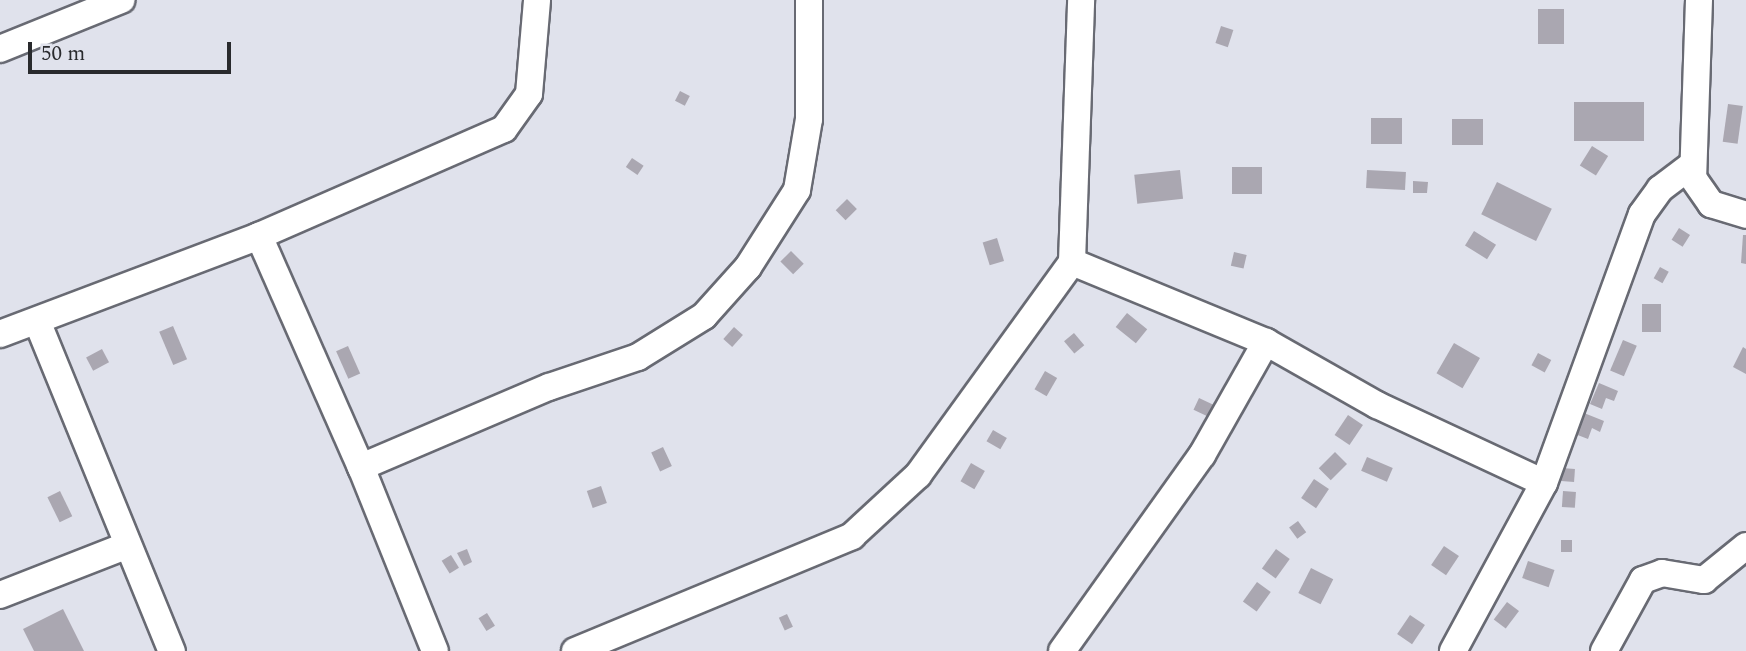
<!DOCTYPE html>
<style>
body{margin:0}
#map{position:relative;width:1746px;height:651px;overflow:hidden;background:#e0e2ec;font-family:Spectral,serif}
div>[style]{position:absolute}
.building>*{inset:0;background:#aaa7b1;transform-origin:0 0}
.roads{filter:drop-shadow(2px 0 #686a73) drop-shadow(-2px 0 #686a73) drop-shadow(0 2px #686a73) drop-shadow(0 -2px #686a73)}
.minor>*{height:26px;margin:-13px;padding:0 13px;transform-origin:13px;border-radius:13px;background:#fff}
span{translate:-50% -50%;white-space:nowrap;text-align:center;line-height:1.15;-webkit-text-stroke:5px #e0e2ec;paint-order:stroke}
.scale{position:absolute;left:28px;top:42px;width:203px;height:32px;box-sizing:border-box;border:4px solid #292a2d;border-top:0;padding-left:9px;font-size:21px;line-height:24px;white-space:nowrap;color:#292a2d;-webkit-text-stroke:5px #e0e2ec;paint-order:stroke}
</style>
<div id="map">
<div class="building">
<div style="left:1538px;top:9px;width:26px;height:35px"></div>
<div style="left:1221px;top:26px;width:13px;height:18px;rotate:18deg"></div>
<div style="left:680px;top:91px;width:11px;height:11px;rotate:27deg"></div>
<div style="left:1574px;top:102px;width:70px;height:39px"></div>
<div style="left:1728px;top:104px;width:15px;height:38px;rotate:8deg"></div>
<div style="left:1402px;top:118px;width:26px;height:31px;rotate:90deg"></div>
<div style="left:1483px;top:119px;width:26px;height:31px;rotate:90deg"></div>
<div style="left:1592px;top:146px;width:19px;height:23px;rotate:32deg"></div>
<div style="left:632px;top:158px;width:14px;height:11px;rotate:34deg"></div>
<div style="left:1232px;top:167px;width:30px;height:27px"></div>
<div style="left:1180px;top:170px;width:29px;height:46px;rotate:84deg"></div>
<div style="left:1367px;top:170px;width:39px;height:18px;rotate:3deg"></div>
<div style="clip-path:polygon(1413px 181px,1428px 182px,1427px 193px,1413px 193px)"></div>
<div style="left:1497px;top:182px;width:61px;height:36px;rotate:26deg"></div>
<div style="left:847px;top:199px;width:14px;height:16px;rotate:45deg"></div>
<div style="left:1679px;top:228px;width:13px;height:14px;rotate:32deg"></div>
<div style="left:1474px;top:231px;width:26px;height:17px;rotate:32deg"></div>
<div style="clip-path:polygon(1743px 235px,1746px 235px,1746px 264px,1741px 263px)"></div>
<div style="left:997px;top:238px;width:24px;height:15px;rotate:73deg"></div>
<div style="left:791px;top:251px;width:18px;height:15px;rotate:45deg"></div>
<div style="left:1234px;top:252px;width:13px;height:14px;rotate:13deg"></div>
<div style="left:1660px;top:267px;width:10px;height:13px;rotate:29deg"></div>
<div style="left:1642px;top:304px;width:19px;height:28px"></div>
<div style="left:1127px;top:313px;width:26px;height:18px;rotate:39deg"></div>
<div style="left:173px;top:326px;width:36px;height:15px;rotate:67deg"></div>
<div style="left:734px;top:327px;width:12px;height:16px;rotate:42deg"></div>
<div style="left:1074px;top:333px;width:16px;height:13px;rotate:50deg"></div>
<div style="left:1623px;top:340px;width:15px;height:33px;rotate:23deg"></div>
<div style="left:1454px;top:343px;width:30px;height:35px;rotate:30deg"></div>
<div style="left:348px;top:346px;width:30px;height:13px;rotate:66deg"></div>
<div style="clip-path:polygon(1743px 347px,1746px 349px,1746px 374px,1733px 367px)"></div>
<div style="left:102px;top:349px;width:15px;height:18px;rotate:62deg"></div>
<div style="left:1538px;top:353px;width:15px;height:14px;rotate:28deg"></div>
<div style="left:1045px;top:371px;width:14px;height:21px;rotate:30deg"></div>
<div style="clip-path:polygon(1599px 383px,1618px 391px,1614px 401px,1606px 398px,1602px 409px,1590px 404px)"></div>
<div style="left:1199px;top:398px;width:17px;height:13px;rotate:25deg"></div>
<div style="clip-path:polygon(1584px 413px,1604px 421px,1600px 432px,1592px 428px,1588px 439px,1575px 434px)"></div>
<div style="left:1348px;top:415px;width:18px;height:24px;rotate:34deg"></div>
<div style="left:993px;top:430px;width:16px;height:13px;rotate:30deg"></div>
<div style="left:663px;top:447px;width:21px;height:13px;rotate:65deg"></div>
<div style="left:1335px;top:452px;width:17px;height:23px;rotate:45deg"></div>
<div style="left:1367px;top:457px;width:28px;height:15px;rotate:23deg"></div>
<div style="left:971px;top:463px;width:16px;height:21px;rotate:30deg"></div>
<div style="left:1562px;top:468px;width:13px;height:13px;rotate:4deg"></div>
<div style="left:1314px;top:479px;width:18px;height:23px;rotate:34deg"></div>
<div style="left:601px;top:486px;width:18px;height:15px;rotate:71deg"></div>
<div style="left:60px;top:491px;width:28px;height:14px;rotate:64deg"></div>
<div style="left:1563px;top:491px;width:13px;height:16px;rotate:4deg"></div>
<div style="left:1298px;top:521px;width:14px;height:11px;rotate:54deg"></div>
<div style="left:1561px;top:540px;width:11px;height:12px"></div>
<div style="left:1444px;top:546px;width:18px;height:23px;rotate:34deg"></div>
<div style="clip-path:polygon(467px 549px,472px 562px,464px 566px,457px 553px)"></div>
<div style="left:1276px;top:549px;width:17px;height:24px;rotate:36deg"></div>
<div style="left:451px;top:555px;width:15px;height:11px;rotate:58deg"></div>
<div style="left:1528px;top:561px;width:28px;height:18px;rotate:19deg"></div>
<div style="left:1311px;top:568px;width:25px;height:28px;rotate:27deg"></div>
<div style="left:1257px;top:582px;width:17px;height:24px;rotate:36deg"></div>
<div style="left:1507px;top:602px;width:15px;height:22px;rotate:37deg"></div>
<div style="clip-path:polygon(63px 609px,84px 651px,34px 651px,23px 629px)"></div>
<div style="left:487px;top:613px;width:15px;height:10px;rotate:58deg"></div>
<div style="left:787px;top:614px;width:14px;height:9px;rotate:65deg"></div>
<div style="left:1410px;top:615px;width:18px;height:23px;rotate:34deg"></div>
</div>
<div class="roads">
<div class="minor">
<div style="left:1699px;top:0;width:178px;rotate:91.9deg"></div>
<div style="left:1693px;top:178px;width:32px;rotate:55deg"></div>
<div style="left:1711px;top:204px;width:37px;rotate:17deg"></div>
<div style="left:0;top:49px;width:131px;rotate:-22deg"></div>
<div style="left:259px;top:236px;width:253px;rotate:66.2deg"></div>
<div style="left:361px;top:467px;width:198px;rotate:68.1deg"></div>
<div style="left:1072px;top:262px;width:210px;rotate:22.4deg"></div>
<div style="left:1266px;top:342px;width:128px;rotate:29.6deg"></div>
<div style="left:1377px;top:405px;width:184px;rotate:25deg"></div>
<div style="left:37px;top:321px;width:357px;rotate:67.8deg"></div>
<div style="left:0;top:334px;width:277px;rotate:-20.7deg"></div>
<div style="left:259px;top:236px;width:267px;rotate:-23.6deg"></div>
<div style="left:504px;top:129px;width:43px;rotate:-54.5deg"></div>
<div style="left:529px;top:94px;width:94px;rotate:-85.1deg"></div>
<div style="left:361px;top:467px;width:204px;rotate:-23.1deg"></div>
<div style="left:549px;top:387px;width:94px;rotate:-18.6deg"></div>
<div style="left:638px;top:357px;width:78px;rotate:-31.8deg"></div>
<div style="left:704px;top:316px;width:66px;rotate:-48.1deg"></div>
<div style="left:748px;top:267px;width:91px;rotate:-57.5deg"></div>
<div style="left:797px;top:190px;width:72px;rotate:-80.4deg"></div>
<div style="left:809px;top:119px;width:119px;rotate:-90deg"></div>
<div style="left:0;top:595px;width:135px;rotate:-21.3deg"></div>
<div style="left:575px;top:651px;width:300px;rotate:-22.5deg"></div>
<div style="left:852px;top:536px;width:90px;rotate:-42.7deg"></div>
<div style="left:918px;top:475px;width:263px;rotate:-54.1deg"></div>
<div style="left:1072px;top:262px;width:262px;rotate:-88deg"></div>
<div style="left:1062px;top:651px;width:241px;rotate:-54.5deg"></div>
<div style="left:1202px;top:455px;width:130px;rotate:-60.5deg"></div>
<div style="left:1453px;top:651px;width:191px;rotate:-61.6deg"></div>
<div style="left:1544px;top:483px;width:286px;rotate:-70deg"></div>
<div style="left:1642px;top:214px;width:31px;rotate:-54deg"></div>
<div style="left:1660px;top:189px;width:39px;rotate:-37deg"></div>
<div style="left:1604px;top:651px;width:81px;rotate:-61.2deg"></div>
<div style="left:1643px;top:580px;width:20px;rotate:-20deg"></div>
<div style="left:1662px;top:573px;width:43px;rotate:9.5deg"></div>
<div style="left:1704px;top:580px;width:54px;rotate:-39deg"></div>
</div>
</div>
<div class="scale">50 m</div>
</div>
